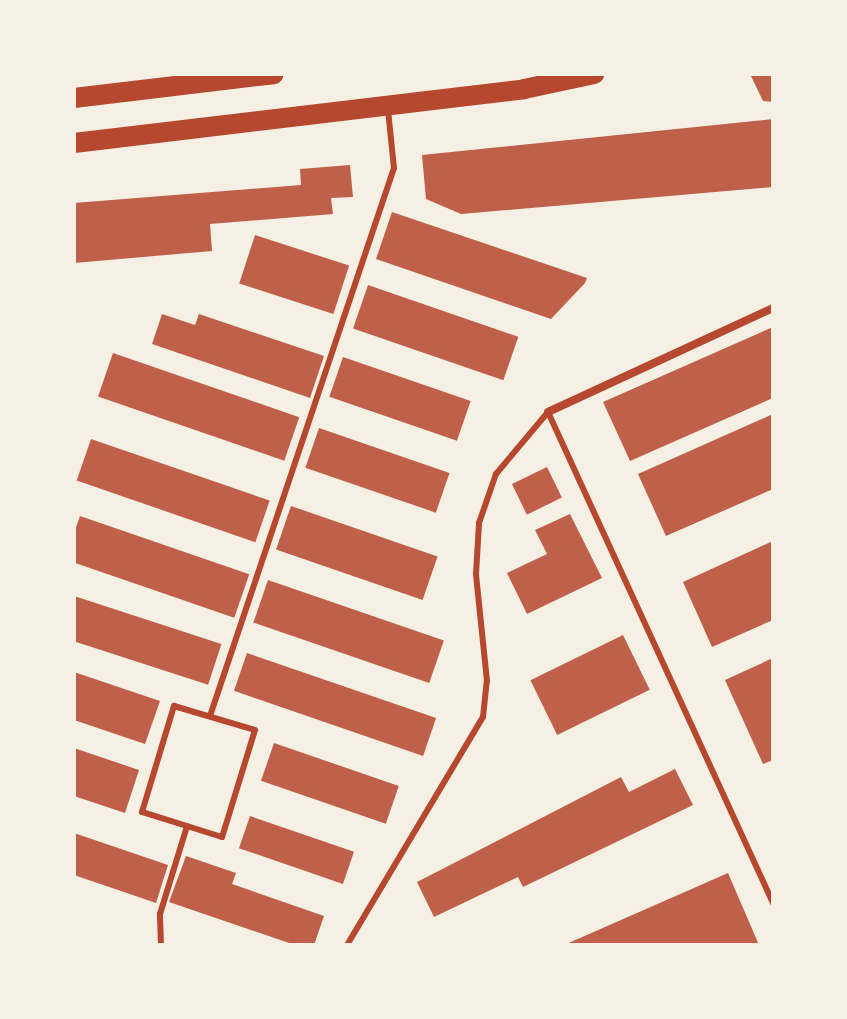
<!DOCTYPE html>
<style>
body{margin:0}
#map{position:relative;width:847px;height:1019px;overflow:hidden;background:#f6efe4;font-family:"Varela Round",sans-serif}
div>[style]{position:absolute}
.building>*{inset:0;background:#bf614a;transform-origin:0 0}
.service>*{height:6px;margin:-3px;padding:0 3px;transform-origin:3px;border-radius:3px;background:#b5482f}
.minor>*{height:8px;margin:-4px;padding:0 4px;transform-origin:4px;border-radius:4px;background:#b5482f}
.primary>*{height:20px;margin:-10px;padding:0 10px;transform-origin:10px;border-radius:10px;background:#b5482f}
span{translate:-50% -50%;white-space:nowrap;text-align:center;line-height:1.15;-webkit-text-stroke:8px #f6efe4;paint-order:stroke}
.frame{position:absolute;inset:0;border:76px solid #f6efe4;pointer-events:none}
</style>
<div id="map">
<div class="building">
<div style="clip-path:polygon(750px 74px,773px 74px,773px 102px,763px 101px)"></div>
<div style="clip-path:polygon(773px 119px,773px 187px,461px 214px,426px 199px,422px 155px)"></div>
<div style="clip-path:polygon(350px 165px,353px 197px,331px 198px,333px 214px,210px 224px,212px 251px,74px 263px,74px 203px,301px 185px,300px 169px)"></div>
<div style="clip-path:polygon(392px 212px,587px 278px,585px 283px,551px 319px,376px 259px)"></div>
<div style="left:255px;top:235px;width:99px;height:51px;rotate:18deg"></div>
<div style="left:368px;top:285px;width:159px;height:46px;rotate:19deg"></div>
<div style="clip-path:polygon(162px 314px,195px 325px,199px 314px,324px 356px,310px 398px,152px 344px)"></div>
<div style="clip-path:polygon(773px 327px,773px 398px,630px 461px,603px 402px)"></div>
<div style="left:113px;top:353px;width:197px;height:46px;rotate:19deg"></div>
<div style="left:343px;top:357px;width:135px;height:42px;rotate:19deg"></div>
<div style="clip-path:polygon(773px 414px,773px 489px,666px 536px,638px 474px)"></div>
<div style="left:319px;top:428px;width:138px;height:42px;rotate:19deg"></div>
<div style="left:91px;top:439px;width:189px;height:44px;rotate:19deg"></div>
<div style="left:547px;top:467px;width:34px;height:39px;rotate:64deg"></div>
<div style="left:291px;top:506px;width:155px;height:46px;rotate:19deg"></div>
<div style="clip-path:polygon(570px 514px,602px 578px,527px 614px,507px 573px,547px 554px,535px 530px)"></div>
<div style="left:80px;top:516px;width:179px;height:46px;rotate:19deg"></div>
<div style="clip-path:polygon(773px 541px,773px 620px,712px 647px,683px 582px)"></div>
<div style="left:268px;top:580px;width:186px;height:45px;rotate:19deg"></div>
<div style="left:74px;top:596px;width:155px;height:43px;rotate:18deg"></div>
<div style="left:623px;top:635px;width:61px;height:103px;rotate:64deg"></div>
<div style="left:247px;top:653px;width:200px;height:40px;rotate:19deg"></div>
<div style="clip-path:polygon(773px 658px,773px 760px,763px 764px,725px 680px)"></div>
<div style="clip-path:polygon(74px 672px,160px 701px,145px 744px,74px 720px)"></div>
<div style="left:274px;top:743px;width:132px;height:40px;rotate:19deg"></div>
<div style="clip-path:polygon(74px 748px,139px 770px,125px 813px,74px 796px)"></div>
<div style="clip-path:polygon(675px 769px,693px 805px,523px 887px,518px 877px,434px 917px,417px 882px,621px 777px,629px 792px)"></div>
<div style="left:250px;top:816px;width:110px;height:34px;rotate:19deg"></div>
<div style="clip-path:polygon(74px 833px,168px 865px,156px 903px,74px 875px)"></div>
<div style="clip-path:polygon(186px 856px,236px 873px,232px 884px,324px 916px,314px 945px,295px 945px,169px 902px)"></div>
<div style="clip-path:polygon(728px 873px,759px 945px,564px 945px)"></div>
</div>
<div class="service">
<div style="left:174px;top:706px;width:84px;rotate:16.5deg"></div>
<div style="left:255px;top:730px;width:112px;rotate:107.1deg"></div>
<div style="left:222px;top:837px;width:84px;rotate:-162.6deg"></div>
<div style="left:142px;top:812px;width:111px;rotate:-73.2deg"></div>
<div style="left:210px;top:716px;width:578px;rotate:-71.44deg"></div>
<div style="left:394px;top:168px;width:58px;rotate:-95.9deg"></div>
<div style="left:161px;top:945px;width:31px;rotate:-92deg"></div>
<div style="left:160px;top:914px;width:92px;rotate:-72.9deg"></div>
<div style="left:347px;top:945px;width:265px;rotate:-59.2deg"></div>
<div style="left:483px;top:717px;width:36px;rotate:-84deg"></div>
<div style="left:487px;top:681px;width:108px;rotate:-95.9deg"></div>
<div style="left:476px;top:574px;width:51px;rotate:-86.6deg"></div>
<div style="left:479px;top:523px;width:52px;rotate:-70.9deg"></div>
<div style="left:496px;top:474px;width:81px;rotate:-50deg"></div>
<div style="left:548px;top:412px;width:540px;rotate:65.38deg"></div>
</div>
<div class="minor">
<div style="left:548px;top:412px;width:248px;rotate:-24.8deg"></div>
</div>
<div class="primary">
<div style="left:74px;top:98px;width:201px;rotate:-6.8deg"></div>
<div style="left:74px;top:143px;width:453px;rotate:-6.8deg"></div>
<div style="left:524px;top:89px;width:72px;rotate:-12.1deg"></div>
</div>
<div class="frame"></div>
</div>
